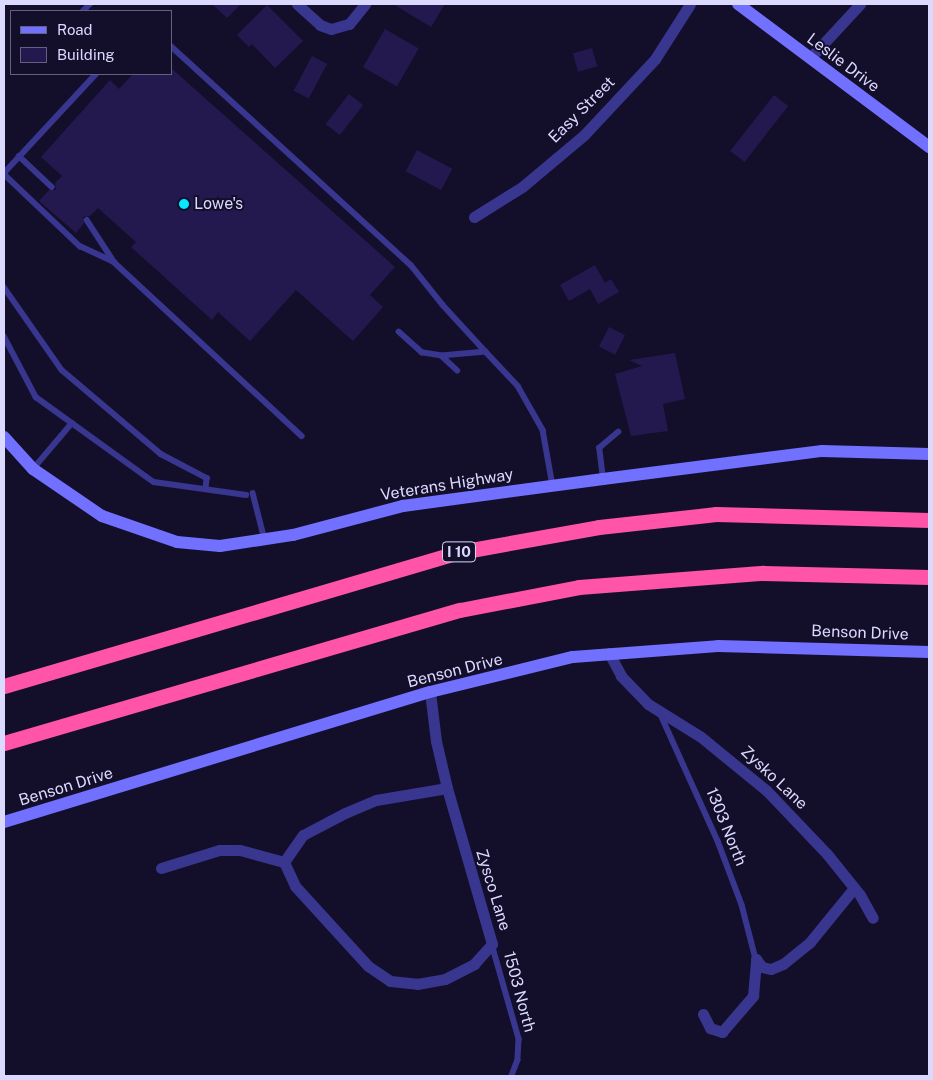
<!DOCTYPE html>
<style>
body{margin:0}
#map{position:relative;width:933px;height:1080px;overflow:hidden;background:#130f2b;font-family:"Public Sans",sans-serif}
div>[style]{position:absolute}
.building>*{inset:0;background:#23194e;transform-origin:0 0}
.lane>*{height:5.5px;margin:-2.75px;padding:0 2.75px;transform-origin:2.75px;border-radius:2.75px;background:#38368e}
.street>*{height:11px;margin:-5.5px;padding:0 5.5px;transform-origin:5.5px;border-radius:5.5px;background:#38368e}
.secondary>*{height:12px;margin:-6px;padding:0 6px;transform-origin:6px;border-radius:6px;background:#7170ff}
.highway>*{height:15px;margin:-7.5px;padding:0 7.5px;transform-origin:7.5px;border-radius:7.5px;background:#ff54a8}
.dots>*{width:14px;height:14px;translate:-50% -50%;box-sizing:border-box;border:2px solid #130f2b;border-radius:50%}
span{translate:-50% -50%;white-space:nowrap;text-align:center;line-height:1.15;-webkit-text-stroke:4px #130f2b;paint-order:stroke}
.shield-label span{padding:1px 4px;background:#130f2b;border:1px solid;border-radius:4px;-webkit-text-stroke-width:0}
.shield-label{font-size:15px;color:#dcd9ff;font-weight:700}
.street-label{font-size:16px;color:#dcd9ff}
.poi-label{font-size:16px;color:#dcd9ff}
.left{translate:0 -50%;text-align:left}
.frame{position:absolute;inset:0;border:5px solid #dcd9ff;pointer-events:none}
.legend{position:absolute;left:10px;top:10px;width:162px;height:65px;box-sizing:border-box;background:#130f2b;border:1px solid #636080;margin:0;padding:6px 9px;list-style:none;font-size:15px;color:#dcd9ff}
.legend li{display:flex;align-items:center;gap:10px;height:25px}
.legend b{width:25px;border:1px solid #636080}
</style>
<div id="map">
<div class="building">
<div style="clip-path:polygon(212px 4px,241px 4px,227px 18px)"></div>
<div style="clip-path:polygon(393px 4px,445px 4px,431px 27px)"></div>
<div style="clip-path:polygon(267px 5px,303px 41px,275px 68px,252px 44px,249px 47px,237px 35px)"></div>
<div style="left:385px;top:29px;width:39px;height:44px;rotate:30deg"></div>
<div style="left:592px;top:48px;width:19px;height:20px;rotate:74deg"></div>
<div style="left:312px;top:56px;width:17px;height:39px;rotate:28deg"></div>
<div style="clip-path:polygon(171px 68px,395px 267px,370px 295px,383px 307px,353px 341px,296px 290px,250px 341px,218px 312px,212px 320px,131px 247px,136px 242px,98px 208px,90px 216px,83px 217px,84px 223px,76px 233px,39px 201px,49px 190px,56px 190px,55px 183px,62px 176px,41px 157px,110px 80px,119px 89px,133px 74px,171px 74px)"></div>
<div style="left:349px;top:94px;width:18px;height:38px;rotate:38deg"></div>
<div style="left:774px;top:95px;width:18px;height:71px;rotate:38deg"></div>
<div style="left:417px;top:150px;width:40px;height:24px;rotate:28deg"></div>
<div style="clip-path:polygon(595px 265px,605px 283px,611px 279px,619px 292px,598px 304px,590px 289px,569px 301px,560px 285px)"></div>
<div style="left:609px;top:327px;width:18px;height:22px;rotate:27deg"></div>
<div style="clip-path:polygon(675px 353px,685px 399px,663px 404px,668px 431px,631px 436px,615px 374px,642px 366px,629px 360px)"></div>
</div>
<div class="lane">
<div style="left:83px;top:11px;width:10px;rotate:-45deg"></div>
<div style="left:171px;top:46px;width:325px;rotate:42.4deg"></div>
<div style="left:411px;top:265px;width:51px;rotate:51.3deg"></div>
<div style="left:443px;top:305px;width:64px;rotate:47.5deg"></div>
<div style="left:486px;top:352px;width:44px;rotate:174.8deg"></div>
<div style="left:442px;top:356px;width:20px;rotate:-171deg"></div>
<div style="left:422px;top:353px;width:31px;rotate:-138deg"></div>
<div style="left:19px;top:156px;width:45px;rotate:43.2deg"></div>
<div style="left:4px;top:173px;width:135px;rotate:-47.1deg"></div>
<div style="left:4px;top:174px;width:105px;rotate:43.5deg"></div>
<div style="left:80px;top:246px;width:38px;rotate:25deg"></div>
<div style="left:114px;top:262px;width:256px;rotate:42.8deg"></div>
<div style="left:87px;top:220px;width:48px;rotate:57deg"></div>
<div style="left:4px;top:287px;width:101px;rotate:55.1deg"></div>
<div style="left:62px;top:370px;width:130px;rotate:40.3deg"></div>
<div style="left:161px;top:454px;width:52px;rotate:27.6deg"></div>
<div style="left:207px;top:478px;width:11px;rotate:95deg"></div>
<div style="left:4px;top:336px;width:69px;rotate:62.3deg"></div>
<div style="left:36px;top:397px;width:145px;rotate:35.8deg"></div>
<div style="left:154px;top:482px;width:93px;rotate:8deg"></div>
<div style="left:486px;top:352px;width:47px;rotate:46.7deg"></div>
<div style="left:518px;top:386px;width:51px;rotate:60.4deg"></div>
<div style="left:543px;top:430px;width:57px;rotate:79.9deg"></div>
<div style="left:442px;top:356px;width:21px;rotate:43deg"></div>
<div style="left:33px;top:469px;width:60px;rotate:-49.7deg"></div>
<div style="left:603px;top:479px;width:31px;rotate:-97deg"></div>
<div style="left:599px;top:448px;width:25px;rotate:-40deg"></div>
<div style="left:253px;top:493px;width:49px;rotate:75.7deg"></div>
<div style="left:661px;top:715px;width:138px;rotate:65.7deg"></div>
<div style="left:718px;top:841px;width:68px;rotate:69.4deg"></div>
<div style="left:742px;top:905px;width:56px;rotate:75.5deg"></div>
<div style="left:492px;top:944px;width:99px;rotate:74.1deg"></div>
<div style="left:519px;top:1039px;width:21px;rotate:93deg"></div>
<div style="left:518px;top:1060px;width:17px;rotate:111deg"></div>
</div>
<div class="street">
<div style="left:297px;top:4px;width:31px;rotate:42deg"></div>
<div style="left:320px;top:25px;width:12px;rotate:20deg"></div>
<div style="left:331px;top:29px;width:19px;rotate:-16deg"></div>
<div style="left:349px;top:24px;width:26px;rotate:-51deg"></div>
<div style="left:810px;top:58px;width:74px;rotate:-47.2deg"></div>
<div style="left:474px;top:217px;width:57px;rotate:-32deg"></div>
<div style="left:522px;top:187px;width:81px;rotate:-40deg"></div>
<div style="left:584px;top:135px;width:104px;rotate:-46.9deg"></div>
<div style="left:655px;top:59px;width:65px;rotate:-57.5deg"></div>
<div style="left:609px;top:653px;width:26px;rotate:62deg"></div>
<div style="left:621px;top:676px;width:39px;rotate:46deg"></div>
<div style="left:648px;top:704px;width:62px;rotate:31.9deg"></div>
<div style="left:701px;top:737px;width:85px;rotate:39.3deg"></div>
<div style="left:767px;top:791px;width:87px;rotate:46.4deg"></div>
<div style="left:827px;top:854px;width:53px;rotate:51.2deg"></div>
<div style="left:860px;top:895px;width:26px;rotate:61deg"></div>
<div style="left:284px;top:862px;width:26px;rotate:65deg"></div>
<div style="left:295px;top:886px;width:108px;rotate:47.6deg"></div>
<div style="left:368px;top:966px;width:27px;rotate:34deg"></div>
<div style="left:390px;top:981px;width:27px;rotate:6deg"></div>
<div style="left:417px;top:984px;width:28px;rotate:-10deg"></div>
<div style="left:445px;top:979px;width:33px;rotate:-27deg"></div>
<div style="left:474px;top:964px;width:27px;rotate:-48deg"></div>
<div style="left:492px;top:944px;width:162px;rotate:-106.1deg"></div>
<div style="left:447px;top:788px;width:48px;rotate:-103.2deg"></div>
<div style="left:436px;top:741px;width:49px;rotate:-97deg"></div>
<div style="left:284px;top:862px;width:33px;rotate:-55deg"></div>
<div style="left:303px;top:835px;width:47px;rotate:-27.6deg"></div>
<div style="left:345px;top:813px;width:34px;rotate:-23deg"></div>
<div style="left:376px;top:800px;width:72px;rotate:-9.6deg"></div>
<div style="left:161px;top:868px;width:61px;rotate:-17.2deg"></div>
<div style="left:219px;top:850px;width:21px"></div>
<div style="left:240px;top:850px;width:46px;rotate:15.3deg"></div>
<div style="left:756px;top:959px;width:10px;rotate:53deg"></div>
<div style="left:762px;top:967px;width:9px;rotate:13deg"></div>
<div style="left:771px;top:969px;width:13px;rotate:-23deg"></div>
<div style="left:783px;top:964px;width:35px;rotate:-39deg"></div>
<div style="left:810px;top:942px;width:70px;rotate:-50.8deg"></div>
<div style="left:703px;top:1014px;width:16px;rotate:63deg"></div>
<div style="left:710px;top:1028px;width:13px;rotate:18deg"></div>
<div style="left:722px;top:1032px;width:48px;rotate:-49.3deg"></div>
<div style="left:753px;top:996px;width:37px;rotate:-85deg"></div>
</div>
<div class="secondary">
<div style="left:738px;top:4px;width:239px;rotate:36.8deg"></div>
<div style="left:4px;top:437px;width:43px;rotate:47.8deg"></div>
<div style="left:33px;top:469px;width:83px;rotate:34.3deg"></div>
<div style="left:102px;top:516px;width:79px;rotate:19.1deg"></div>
<div style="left:177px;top:542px;width:43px;rotate:5.3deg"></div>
<div style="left:220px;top:546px;width:74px;rotate:-8.6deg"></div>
<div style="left:293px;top:535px;width:114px;rotate:-14.8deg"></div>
<div style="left:403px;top:506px;width:202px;rotate:-7.7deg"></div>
<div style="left:603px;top:479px;width:221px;rotate:-7.3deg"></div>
<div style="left:822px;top:451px;width:107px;rotate:1.6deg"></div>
<div style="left:4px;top:822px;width:445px;rotate:-17deg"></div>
<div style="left:430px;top:692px;width:147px;rotate:-13.8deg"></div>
<div style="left:573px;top:657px;width:145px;rotate:-4.3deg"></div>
<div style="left:718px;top:646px;width:211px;rotate:1.6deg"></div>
</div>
<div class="highway">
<div style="left:4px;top:686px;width:475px;rotate:-16.4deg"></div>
<div style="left:460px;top:552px;width:141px;rotate:-10.2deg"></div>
<div style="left:599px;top:527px;width:118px;rotate:-6.3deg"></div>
<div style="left:716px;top:514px;width:213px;rotate:1.6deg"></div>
<div style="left:4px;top:743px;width:475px;rotate:-16.3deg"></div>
<div style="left:460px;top:610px;width:121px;rotate:-10.9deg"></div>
<div style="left:579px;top:587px;width:185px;rotate:-4.4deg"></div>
<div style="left:763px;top:573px;width:166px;rotate:1.4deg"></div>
</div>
<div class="dots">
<div style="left:184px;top:204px;background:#05eaff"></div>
</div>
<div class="shield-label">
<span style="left:459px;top:552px">I 10</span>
</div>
<div class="street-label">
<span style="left:843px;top:63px;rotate:37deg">Leslie Drive</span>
<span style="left:582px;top:110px;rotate:-45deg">Easy Street</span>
<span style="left:447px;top:485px;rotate:-9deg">Veterans Highway</span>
<span style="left:860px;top:633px;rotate:2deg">Benson Drive</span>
<span style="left:455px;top:671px;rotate:-14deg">Benson Drive</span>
<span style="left:774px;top:778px;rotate:43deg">Zysko Lane</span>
<span style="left:66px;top:787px;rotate:-17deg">Benson Drive</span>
<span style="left:726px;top:827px;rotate:68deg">1303 North</span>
<span style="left:493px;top:890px;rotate:73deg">Zysco Lane</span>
<span style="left:519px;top:992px;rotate:75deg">1503 North</span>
</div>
<div class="poi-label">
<span class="left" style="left:194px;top:204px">Lowe's</span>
</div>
<div class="frame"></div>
<ul class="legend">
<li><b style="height:6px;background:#7170ff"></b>Road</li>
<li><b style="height:14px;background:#23194e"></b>Building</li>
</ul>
</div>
